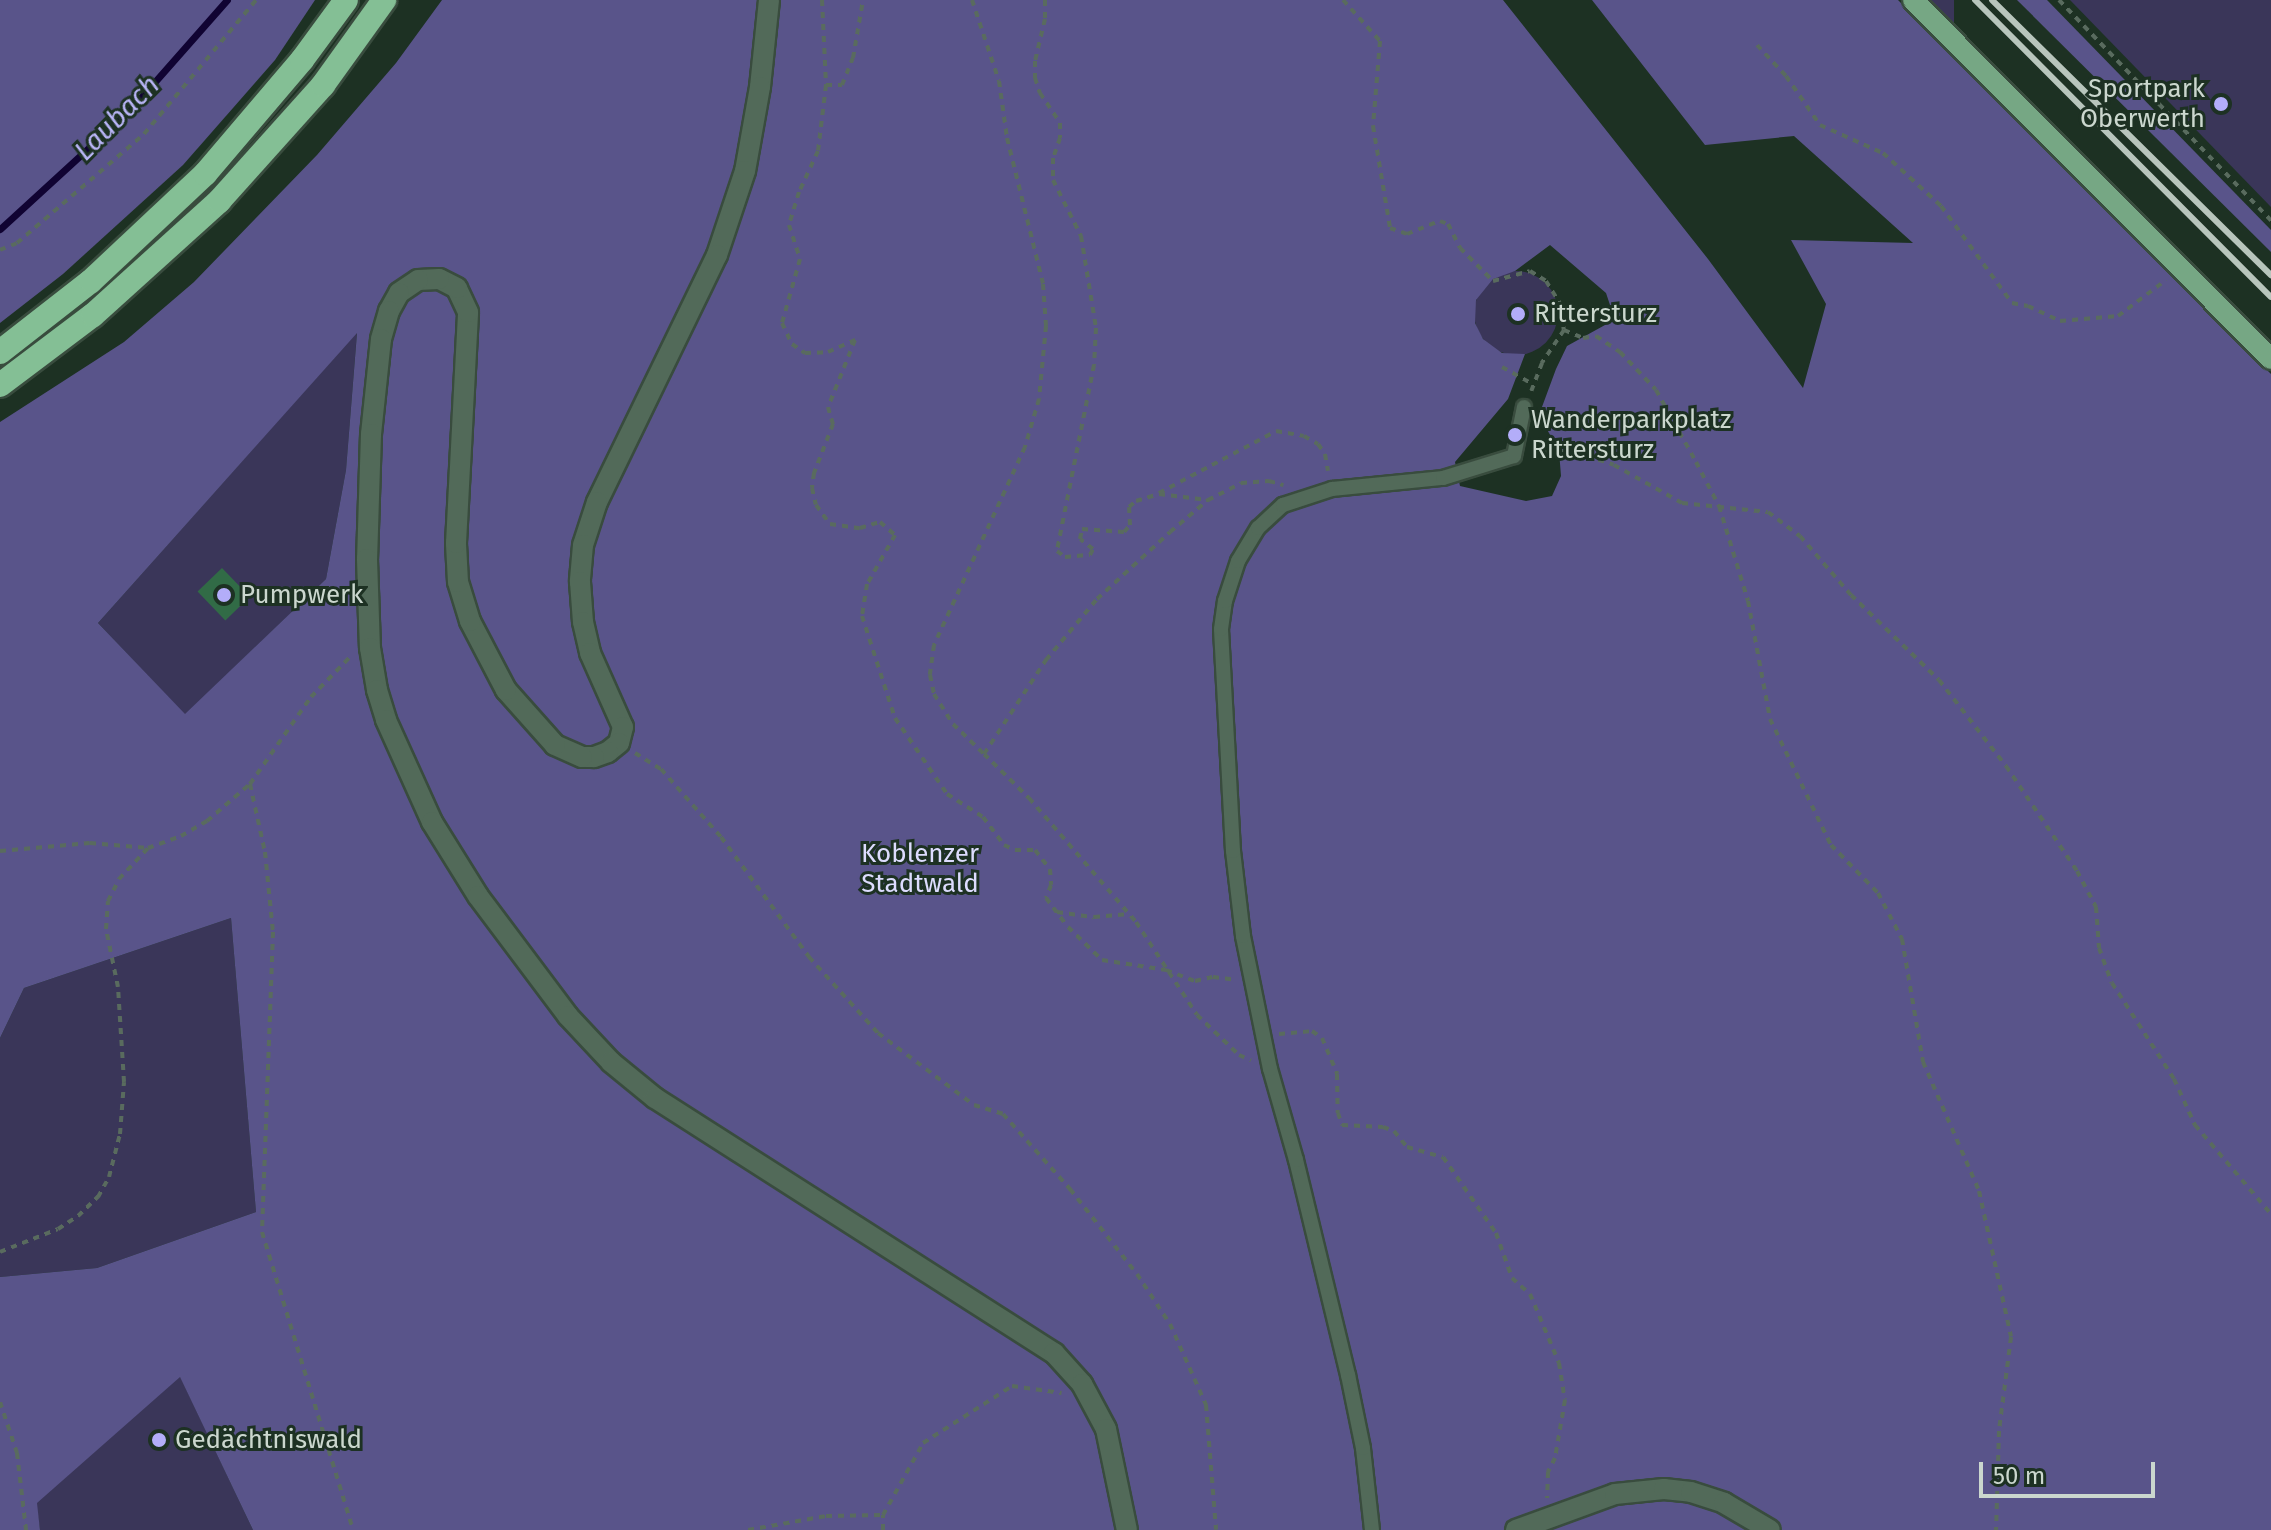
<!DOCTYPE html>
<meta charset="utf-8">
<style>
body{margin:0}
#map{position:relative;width:2271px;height:1530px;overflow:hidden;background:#1d3123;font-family:"Fira Sans",sans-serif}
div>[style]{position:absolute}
.green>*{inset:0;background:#3a3659;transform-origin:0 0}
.round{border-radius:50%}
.forest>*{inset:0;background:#59548a}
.stream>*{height:7px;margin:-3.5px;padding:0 3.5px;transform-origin:3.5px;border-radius:3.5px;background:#100332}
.building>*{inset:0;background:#316b46;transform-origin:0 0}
.path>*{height:4px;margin-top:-2px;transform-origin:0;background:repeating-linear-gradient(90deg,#596b5e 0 6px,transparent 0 12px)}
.roads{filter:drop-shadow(2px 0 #394c3e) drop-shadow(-2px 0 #394c3e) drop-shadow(0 2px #394c3e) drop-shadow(0 -2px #394c3e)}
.lane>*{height:14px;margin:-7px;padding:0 7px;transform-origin:7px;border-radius:7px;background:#526a59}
.street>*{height:20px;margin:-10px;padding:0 10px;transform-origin:10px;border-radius:10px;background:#526a59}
.primary>*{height:20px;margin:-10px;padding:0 10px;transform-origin:10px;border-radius:10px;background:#76a784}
.highway>*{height:24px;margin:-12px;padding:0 12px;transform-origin:12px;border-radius:12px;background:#84bf95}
.rail>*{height:6px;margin:-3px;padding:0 3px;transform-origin:3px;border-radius:3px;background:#b8c5bc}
.dots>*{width:22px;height:22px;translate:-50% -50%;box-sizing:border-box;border:4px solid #1d3123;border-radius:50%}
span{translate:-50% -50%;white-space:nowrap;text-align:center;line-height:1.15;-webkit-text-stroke:6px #1d3123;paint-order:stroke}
.poi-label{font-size:26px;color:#cbd7ce}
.right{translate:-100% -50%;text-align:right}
.left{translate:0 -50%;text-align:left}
.park-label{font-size:26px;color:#dddcfe}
.water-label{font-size:28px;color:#bab6f8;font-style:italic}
.scale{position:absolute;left:1979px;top:1462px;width:176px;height:36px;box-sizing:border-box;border:4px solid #cbd7ce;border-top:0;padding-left:10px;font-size:24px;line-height:28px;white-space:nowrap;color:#cbd7ce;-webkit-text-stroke:6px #1d3123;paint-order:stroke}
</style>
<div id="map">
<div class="green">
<div style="left:1931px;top:0;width:23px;height:482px"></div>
<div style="clip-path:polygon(2070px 0,2271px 0,2271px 207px)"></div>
<div class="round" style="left:1474px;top:271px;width:84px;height:84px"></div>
<div style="clip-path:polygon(357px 332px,346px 470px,326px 579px,185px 715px,98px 623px)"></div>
<div style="clip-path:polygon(231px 918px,256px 1212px,97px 1268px,0 1277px,0 1038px,24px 988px)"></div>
<div style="clip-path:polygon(180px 1376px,253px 1530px,40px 1530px,36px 1503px)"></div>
</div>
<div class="forest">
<div style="clip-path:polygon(0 0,315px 0,275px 60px,183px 165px,63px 274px,0 323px)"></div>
<div style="clip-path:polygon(evenodd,442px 0,1503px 0,1708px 259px,1803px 388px,1826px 304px,1791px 240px,1913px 243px,1794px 136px,1705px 145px,1592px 0,1898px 0,2271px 374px,2271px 1530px,253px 1530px,180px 1377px,37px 1503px,40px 1530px,0 1530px,0 1277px,97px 1268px,256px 1212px,231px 918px,24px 988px,0 1038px,0 422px,124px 342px,194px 282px,317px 155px,396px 63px,442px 0,1550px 245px,1606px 293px,1611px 308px,1605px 325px,1567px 346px,1556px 369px,1539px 415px,1559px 451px,1561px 476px,1552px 496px,1526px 501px,1460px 486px,1455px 462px,1508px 399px,1525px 354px,1502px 353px,1483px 339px,1475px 323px,1476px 300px,1493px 279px,1515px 271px,1550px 245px,442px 0,357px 333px,346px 470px,326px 579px,185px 714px,98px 623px,357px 333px)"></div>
<div style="clip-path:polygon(2017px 0,2047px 0,2271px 230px,2271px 252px)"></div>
</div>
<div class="stream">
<div style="left:0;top:229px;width:175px;rotate:-42.5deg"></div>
<div style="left:129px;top:111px;width:148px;rotate:-48.6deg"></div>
</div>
<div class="building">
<div style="left:222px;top:568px;width:40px;height:34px;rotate:46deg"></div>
</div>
<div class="path">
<div style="left:822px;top:0;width:85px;rotate:87.3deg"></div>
<div style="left:826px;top:85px;width:16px"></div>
<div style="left:842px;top:85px;width:29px;rotate:-68deg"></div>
<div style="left:853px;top:58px;width:59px;rotate:-80.2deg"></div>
<div style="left:972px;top:0;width:85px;rotate:71.6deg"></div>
<div style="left:999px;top:81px;width:58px;rotate:82deg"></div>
<div style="left:1007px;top:138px;width:150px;rotate:76.1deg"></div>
<div style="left:1043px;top:284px;width:42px;rotate:85.9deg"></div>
<div style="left:1046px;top:326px;width:73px;rotate:95.5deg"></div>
<div style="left:1039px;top:399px;width:50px;rotate:106.3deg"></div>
<div style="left:1025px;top:447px;width:218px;rotate:114.7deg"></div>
<div style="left:934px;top:645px;width:30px;rotate:98deg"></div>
<div style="left:930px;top:675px;width:19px;rotate:78deg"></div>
<div style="left:934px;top:694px;width:36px;rotate:58deg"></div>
<div style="left:953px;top:724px;width:43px;rotate:44.1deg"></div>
<div style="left:984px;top:754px;width:113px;rotate:-56.6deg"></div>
<div style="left:1046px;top:660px;width:80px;rotate:-50.1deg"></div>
<div style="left:1097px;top:599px;width:99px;rotate:-42.5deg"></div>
<div style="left:1170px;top:532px;width:50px;rotate:-40.1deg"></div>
<div style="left:1208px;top:500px;width:37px;rotate:-27deg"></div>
<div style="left:1241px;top:483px;width:28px;rotate:-4deg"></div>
<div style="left:1269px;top:481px;width:15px;rotate:16deg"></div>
<div style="left:1045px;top:0;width:19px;rotate:90deg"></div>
<div style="left:1045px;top:19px;width:43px;rotate:103.4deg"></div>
<div style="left:1035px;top:61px;width:17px;rotate:90deg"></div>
<div style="left:1035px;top:78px;width:16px;rotate:72deg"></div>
<div style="left:1040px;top:93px;width:36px;rotate:56deg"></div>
<div style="left:1060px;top:123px;width:15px;rotate:90deg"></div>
<div style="left:1060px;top:138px;width:21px;rotate:109deg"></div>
<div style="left:1053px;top:158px;width:22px;rotate:90deg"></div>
<div style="left:1053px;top:180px;width:63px;rotate:63.4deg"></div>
<div style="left:1081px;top:236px;width:93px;rotate:80.7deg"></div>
<div style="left:1096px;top:328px;width:37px;rotate:93deg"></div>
<div style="left:1094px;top:365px;width:190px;rotate:101.3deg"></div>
<div style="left:1057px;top:551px;width:10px;rotate:37deg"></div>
<div style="left:1065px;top:557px;width:25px;rotate:-5deg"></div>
<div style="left:1090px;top:555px;width:7px;rotate:-63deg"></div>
<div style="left:1093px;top:549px;width:16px;rotate:-142deg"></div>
<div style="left:1080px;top:539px;width:10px;rotate:-79deg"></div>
<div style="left:1082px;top:529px;width:42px;rotate:4.1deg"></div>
<div style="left:1124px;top:532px;width:9px;rotate:-49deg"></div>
<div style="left:1130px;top:525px;width:18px;rotate:-93deg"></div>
<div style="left:1129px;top:507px;width:9px;rotate:-41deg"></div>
<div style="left:1136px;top:501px;width:24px;rotate:-17deg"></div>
<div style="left:1159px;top:494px;width:49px;rotate:7deg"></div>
<div style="left:1343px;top:0;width:55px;rotate:47.9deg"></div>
<div style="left:1380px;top:41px;width:85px;rotate:94.7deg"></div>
<div style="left:1373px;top:126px;width:103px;rotate:80.5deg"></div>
<div style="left:1390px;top:228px;width:18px;rotate:19deg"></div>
<div style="left:1407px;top:234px;width:35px;rotate:-22deg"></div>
<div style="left:1440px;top:221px;width:9px;rotate:21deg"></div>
<div style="left:1448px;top:224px;width:27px;rotate:63deg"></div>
<div style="left:1460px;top:248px;width:47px;rotate:45deg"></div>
<div style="left:1493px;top:281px;width:38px;rotate:-15deg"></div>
<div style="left:1530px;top:271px;width:19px;rotate:32deg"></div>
<div style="left:1546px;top:281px;width:26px;rotate:58deg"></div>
<div style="left:1560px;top:303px;width:27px;rotate:82deg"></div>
<div style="left:1564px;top:330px;width:40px;rotate:124deg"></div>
<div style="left:1542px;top:363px;width:30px;rotate:111deg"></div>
<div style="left:2059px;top:0;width:306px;rotate:46.1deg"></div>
<div style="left:1757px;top:45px;width:42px;rotate:46.9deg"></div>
<div style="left:1786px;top:76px;width:60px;rotate:55.2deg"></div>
<div style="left:1820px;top:125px;width:69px;rotate:24deg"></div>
<div style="left:1883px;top:153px;width:79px;rotate:42.4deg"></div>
<div style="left:1941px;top:206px;width:120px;rotate:53.8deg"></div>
<div style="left:2012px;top:303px;width:16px;rotate:11deg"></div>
<div style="left:2028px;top:306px;width:35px;rotate:25deg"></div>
<div style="left:2060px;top:321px;width:58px;rotate:-4.9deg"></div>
<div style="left:2118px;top:316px;width:60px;rotate:-36.9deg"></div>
<div style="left:826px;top:85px;width:66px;rotate:96.9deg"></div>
<div style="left:818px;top:151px;width:45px;rotate:114.9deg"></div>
<div style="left:799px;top:192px;width:34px;rotate:107deg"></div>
<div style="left:789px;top:225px;width:36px;rotate:72deg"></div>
<div style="left:800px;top:259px;width:66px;rotate:105.7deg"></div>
<div style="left:782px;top:323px;width:23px;rotate:65deg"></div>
<div style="left:792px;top:344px;width:16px;rotate:35deg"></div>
<div style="left:805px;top:353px;width:23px;rotate:-2deg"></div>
<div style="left:828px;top:352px;width:30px;rotate:-24deg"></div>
<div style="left:855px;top:340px;width:72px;rotate:111.9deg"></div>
<div style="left:828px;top:407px;width:18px;rotate:74deg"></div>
<div style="left:833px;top:424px;width:53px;rotate:111.2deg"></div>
<div style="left:814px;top:473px;width:15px;rotate:98deg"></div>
<div style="left:812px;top:488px;width:17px;rotate:77deg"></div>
<div style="left:816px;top:505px;width:24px;rotate:54deg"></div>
<div style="left:830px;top:524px;width:30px;rotate:8deg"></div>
<div style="left:860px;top:528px;width:21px;rotate:-17deg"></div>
<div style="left:880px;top:522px;width:20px;rotate:41deg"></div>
<div style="left:895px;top:535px;width:56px;rotate:119.7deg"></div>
<div style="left:867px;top:584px;width:32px;rotate:99deg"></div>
<div style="left:862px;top:616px;width:107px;rotate:72.1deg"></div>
<div style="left:895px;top:718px;width:92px;rotate:55.6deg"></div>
<div style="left:947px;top:794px;width:43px;rotate:32.6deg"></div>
<div style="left:983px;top:817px;width:35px;rotate:53deg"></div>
<div style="left:1004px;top:845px;width:12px;rotate:24deg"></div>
<div style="left:1015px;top:850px;width:20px"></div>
<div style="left:1035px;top:850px;width:24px;rotate:52deg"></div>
<div style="left:1050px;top:869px;width:16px;rotate:86deg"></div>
<div style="left:1051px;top:885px;width:14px;rotate:111deg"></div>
<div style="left:1046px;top:898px;width:36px;rotate:53deg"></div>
<div style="left:1068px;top:927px;width:47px;rotate:44.1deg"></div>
<div style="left:1102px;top:960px;width:65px;rotate:8.9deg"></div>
<div style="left:1166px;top:970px;width:31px;rotate:21deg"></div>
<div style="left:1195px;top:981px;width:18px;rotate:-13deg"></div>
<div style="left:1213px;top:977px;width:23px;rotate:7deg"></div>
<div style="left:0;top:250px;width:18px;rotate:-22deg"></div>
<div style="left:17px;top:243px;width:167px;rotate:-40.6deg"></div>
<div style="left:144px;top:134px;width:175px;rotate:-50.1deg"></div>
<div style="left:1564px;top:330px;width:21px;rotate:23deg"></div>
<div style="left:1583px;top:338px;width:13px;rotate:-9deg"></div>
<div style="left:1596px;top:336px;width:29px;rotate:34deg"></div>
<div style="left:1620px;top:352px;width:52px;rotate:46.5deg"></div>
<div style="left:1656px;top:390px;width:82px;rotate:60.9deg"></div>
<div style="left:1696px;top:462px;width:50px;rotate:62.4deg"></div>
<div style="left:1719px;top:506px;width:99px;rotate:73deg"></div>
<div style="left:1748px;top:601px;width:120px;rotate:79.4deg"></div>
<div style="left:1770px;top:719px;width:140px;rotate:64.2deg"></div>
<div style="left:1831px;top:845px;width:67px;rotate:45.6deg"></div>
<div style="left:1878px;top:893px;width:52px;rotate:62.4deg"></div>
<div style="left:1902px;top:939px;width:125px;rotate:80.3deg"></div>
<div style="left:1923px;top:1062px;width:141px;rotate:66.5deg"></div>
<div style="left:1979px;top:1191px;width:149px;rotate:77.6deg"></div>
<div style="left:2011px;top:1337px;width:95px;rotate:97.3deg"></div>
<div style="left:1999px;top:1431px;width:99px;rotate:91.7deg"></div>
<div style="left:1502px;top:367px;width:35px;rotate:29deg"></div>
<div style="left:1533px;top:454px;width:26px;rotate:-7deg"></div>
<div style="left:1559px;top:451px;width:28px;rotate:10deg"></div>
<div style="left:1587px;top:456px;width:28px;rotate:18deg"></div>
<div style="left:1614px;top:465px;width:78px;rotate:29.2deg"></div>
<div style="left:1682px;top:503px;width:86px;rotate:6deg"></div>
<div style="left:1768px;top:512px;width:40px;rotate:37deg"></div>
<div style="left:1800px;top:536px;width:78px;rotate:49.2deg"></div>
<div style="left:1851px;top:595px;width:122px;rotate:44deg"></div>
<div style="left:1939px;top:680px;width:109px;rotate:52.1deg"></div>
<div style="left:2006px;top:766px;width:127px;rotate:55.9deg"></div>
<div style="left:2077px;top:871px;width:41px;rotate:62.2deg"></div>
<div style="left:2096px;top:907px;width:41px;rotate:85.8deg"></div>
<div style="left:2099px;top:948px;width:37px;rotate:70deg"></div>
<div style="left:2112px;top:983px;width:114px;rotate:57.1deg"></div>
<div style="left:2174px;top:1079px;width:51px;rotate:65.5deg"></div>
<div style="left:2195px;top:1125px;width:117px;rotate:49.5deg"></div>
<div style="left:1159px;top:493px;width:132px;rotate:-27.9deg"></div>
<div style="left:1276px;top:431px;width:28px;rotate:10deg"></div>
<div style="left:1304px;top:436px;width:16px;rotate:30deg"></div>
<div style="left:1318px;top:444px;width:12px;rotate:55deg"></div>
<div style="left:1325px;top:454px;width:17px;rotate:80deg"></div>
<div style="left:635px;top:753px;width:31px;rotate:32deg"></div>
<div style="left:661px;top:769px;width:91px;rotate:48.6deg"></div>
<div style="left:721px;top:837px;width:149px;rotate:53.7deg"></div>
<div style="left:809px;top:957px;width:103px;rotate:47.8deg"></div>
<div style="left:878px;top:1033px;width:120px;rotate:36.9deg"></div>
<div style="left:974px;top:1105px;width:30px;rotate:17deg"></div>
<div style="left:1003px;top:1114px;width:101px;rotate:48.2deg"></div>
<div style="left:1070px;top:1189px;width:108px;rotate:51.8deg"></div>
<div style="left:1137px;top:1274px;width:60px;rotate:56.6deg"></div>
<div style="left:1170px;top:1324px;width:89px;rotate:66deg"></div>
<div style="left:1206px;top:1405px;width:125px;rotate:85.4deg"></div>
<div style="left:984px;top:754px;width:63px;rotate:44.4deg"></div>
<div style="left:1029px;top:798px;width:164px;rotate:49.2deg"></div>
<div style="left:1136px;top:922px;width:111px;rotate:56.7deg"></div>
<div style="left:1197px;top:1015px;width:58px;rotate:43.6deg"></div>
<div style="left:1239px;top:1055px;width:13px;rotate:23deg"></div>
<div style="left:250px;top:784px;width:70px;rotate:77.6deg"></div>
<div style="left:265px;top:852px;width:80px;rotate:84.3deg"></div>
<div style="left:273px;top:932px;width:300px;rotate:92.1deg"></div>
<div style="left:262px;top:1232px;width:312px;rotate:73deg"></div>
<div style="left:0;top:851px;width:90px;rotate:-5.1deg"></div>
<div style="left:90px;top:843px;width:58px;rotate:4.9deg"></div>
<div style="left:148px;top:848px;width:35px;rotate:-20deg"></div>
<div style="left:181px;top:836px;width:30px;rotate:-30deg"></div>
<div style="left:207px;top:821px;width:57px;rotate:-40.7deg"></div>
<div style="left:250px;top:784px;width:106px;rotate:-55deg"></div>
<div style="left:311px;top:697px;width:57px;rotate:-45.7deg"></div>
<div style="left:1057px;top:912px;width:37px;rotate:8deg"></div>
<div style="left:1094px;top:917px;width:35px;rotate:-5deg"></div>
<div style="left:1279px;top:1034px;width:33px;rotate:-5deg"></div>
<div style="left:1312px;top:1031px;width:12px;rotate:35deg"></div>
<div style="left:1322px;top:1038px;width:39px;rotate:67deg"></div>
<div style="left:1337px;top:1074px;width:39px;rotate:89deg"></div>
<div style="left:1338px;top:1113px;width:13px;rotate:72deg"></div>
<div style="left:1342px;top:1125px;width:41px;rotate:2.8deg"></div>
<div style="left:1383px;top:1127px;width:12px;rotate:20deg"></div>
<div style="left:1394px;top:1131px;width:21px;rotate:51deg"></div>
<div style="left:1407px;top:1147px;width:37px;rotate:16deg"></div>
<div style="left:1443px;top:1157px;width:93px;rotate:55.1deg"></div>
<div style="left:1496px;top:1233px;width:48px;rotate:70.4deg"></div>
<div style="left:1512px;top:1278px;width:24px;rotate:42deg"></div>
<div style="left:1530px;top:1294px;width:75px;rotate:67.2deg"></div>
<div style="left:1559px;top:1363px;width:37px;rotate:81deg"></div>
<div style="left:1565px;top:1400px;width:59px;rotate:99.8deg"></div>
<div style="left:1555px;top:1458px;width:16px;rotate:117deg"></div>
<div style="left:1548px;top:1472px;width:26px;rotate:92deg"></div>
<div style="left:0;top:1252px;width:62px;rotate:-21.6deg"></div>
<div style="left:58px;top:1229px;width:24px;rotate:-33deg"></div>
<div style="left:78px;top:1216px;width:28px;rotate:-44deg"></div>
<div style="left:98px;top:1197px;width:23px;rotate:-61deg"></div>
<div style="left:109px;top:1177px;width:44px;rotate:-75.7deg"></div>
<div style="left:120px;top:1134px;width:52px;rotate:-85.6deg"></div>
<div style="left:124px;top:1082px;width:95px;rotate:-93.6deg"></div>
<div style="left:118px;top:987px;width:59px;rotate:-101.7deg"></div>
<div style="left:106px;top:929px;width:28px;rotate:-86deg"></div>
<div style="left:108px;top:901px;width:25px;rotate:-63deg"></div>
<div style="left:119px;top:879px;width:42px;rotate:-46.9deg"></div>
<div style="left:0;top:1402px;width:54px;rotate:71.6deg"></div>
<div style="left:17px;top:1453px;width:78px;rotate:83.3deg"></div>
<div style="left:748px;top:1530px;width:79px;rotate:-10.2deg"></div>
<div style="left:826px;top:1516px;width:57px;rotate:-1deg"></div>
<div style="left:883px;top:1530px;width:15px;rotate:-90deg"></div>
<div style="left:883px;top:1515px;width:82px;rotate:-60.9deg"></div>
<div style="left:923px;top:1443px;width:106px;rotate:-32.6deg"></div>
<div style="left:1012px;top:1386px;width:50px;rotate:8deg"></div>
</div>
<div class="roads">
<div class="lane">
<div style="left:1372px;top:1530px;width:82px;rotate:-96.3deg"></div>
<div style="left:1363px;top:1448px;width:75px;rotate:-101.6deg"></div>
<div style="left:1348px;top:1375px;width:221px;rotate:-103.6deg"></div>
<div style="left:1296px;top:1160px;width:95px;rotate:-105.9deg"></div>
<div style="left:1270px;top:1069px;width:136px;rotate:-101.5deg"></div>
<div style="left:1243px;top:936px;width:86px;rotate:-96.7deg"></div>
<div style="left:1233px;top:851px;width:222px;rotate:-93.1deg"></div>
<div style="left:1221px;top:629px;width:28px;rotate:-82deg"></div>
<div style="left:1225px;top:601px;width:42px;rotate:-72deg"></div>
<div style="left:1238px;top:561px;width:39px;rotate:-59deg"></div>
<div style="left:1258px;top:528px;width:34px;rotate:-43deg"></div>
<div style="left:1283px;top:505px;width:52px;rotate:-18.1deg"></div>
<div style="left:1332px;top:489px;width:112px;rotate:-5.7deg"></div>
<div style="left:1443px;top:478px;width:74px;rotate:-17.2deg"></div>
<div style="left:1514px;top:456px;width:50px;rotate:-78.5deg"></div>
</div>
<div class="street">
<div style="left:769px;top:0;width:87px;rotate:95.9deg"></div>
<div style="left:760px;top:87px;width:85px;rotate:100.1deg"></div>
<div style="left:745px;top:171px;width:89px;rotate:108.4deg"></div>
<div style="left:717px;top:255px;width:275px;rotate:115.9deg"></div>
<div style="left:597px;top:502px;width:45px;rotate:108deg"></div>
<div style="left:583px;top:545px;width:37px;rotate:95deg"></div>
<div style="left:580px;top:582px;width:40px;rotate:85.7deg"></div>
<div style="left:583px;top:622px;width:32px;rotate:77deg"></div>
<div style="left:590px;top:653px;width:81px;rotate:66deg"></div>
<div style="left:623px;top:727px;width:16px;rotate:104deg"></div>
<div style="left:619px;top:743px;width:14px;rotate:141deg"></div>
<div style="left:608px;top:752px;width:15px;rotate:160deg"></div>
<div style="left:594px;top:757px;width:12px;rotate:180deg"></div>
<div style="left:582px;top:757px;width:30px;rotate:-156deg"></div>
<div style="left:555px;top:745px;width:74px;rotate:-131.7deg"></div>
<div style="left:506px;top:690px;width:78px;rotate:-117.6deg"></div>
<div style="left:470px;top:621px;width:41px;rotate:-107.1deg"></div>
<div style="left:458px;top:582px;width:39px;rotate:-93deg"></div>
<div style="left:456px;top:543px;width:231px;rotate:-87deg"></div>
<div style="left:468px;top:312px;width:26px;rotate:-115deg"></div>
<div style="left:457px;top:288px;width:20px;rotate:-153deg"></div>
<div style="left:439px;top:279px;width:21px;rotate:177deg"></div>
<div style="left:418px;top:280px;width:23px;rotate:146deg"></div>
<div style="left:399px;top:293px;width:21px;rotate:119deg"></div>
<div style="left:389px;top:311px;width:29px;rotate:106deg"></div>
<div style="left:381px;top:339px;width:96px;rotate:96deg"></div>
<div style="left:371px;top:434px;width:125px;rotate:91.8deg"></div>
<div style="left:367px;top:559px;width:89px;rotate:88.1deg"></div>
<div style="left:370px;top:648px;width:43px;rotate:80.5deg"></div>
<div style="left:377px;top:690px;width:31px;rotate:73deg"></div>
<div style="left:386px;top:720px;width:112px;rotate:65.7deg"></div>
<div style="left:432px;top:822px;width:87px;rotate:58.1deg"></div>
<div style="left:478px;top:896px;width:150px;rotate:53.1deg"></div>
<div style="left:568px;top:1016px;width:63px;rotate:46.9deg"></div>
<div style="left:611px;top:1062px;width:57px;rotate:39.3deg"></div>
<div style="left:655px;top:1098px;width:474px;rotate:32.6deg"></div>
<div style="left:1054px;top:1353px;width:42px;rotate:47.9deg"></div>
<div style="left:1082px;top:1384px;width:51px;rotate:61.9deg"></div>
<div style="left:1106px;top:1429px;width:103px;rotate:78.3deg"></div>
<div style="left:1516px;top:1530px;width:105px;rotate:-20deg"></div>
<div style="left:1615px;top:1494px;width:49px;rotate:-5.8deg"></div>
<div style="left:1664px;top:1489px;width:27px;rotate:6deg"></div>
<div style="left:1691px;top:1492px;width:35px;rotate:18deg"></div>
<div style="left:1724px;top:1503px;width:53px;rotate:30.4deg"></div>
</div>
<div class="primary">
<div style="left:1913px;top:0;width:507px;rotate:45.08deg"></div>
</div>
<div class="highway">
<div style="left:0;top:352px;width:115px;rotate:-38deg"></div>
<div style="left:91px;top:281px;width:156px;rotate:-43.2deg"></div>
<div style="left:205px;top:174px;width:150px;rotate:-49.6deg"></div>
<div style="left:302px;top:60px;width:74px;rotate:-53.7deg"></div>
<div style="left:0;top:385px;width:116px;rotate:-37deg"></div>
<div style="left:93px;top:315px;width:170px;rotate:-42.1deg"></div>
<div style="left:219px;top:201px;width:156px;rotate:-48.1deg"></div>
<div style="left:323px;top:85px;width:105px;rotate:-54.3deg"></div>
</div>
</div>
<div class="rail">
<div style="left:1975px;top:0;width:419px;rotate:45.1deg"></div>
<div style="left:1992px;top:0;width:392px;rotate:44.6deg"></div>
</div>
<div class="dots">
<div style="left:2221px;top:104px;background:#b3adf9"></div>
<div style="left:1518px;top:314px;background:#b3adf9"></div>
<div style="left:1515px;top:435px;background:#b3adf9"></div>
<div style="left:224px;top:595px;background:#b3adf9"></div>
<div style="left:159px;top:1440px;background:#b3adf9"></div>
</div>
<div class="poi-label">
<span class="right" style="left:2205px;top:104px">Sportpark<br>Oberwerth</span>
<span class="left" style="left:1534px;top:314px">Rittersturz</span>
<span class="left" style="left:1531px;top:435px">Wanderparkplatz<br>Rittersturz</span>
<span class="left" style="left:240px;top:595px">Pumpwerk</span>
<span class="left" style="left:175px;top:1440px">Gedächtniswald</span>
</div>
<div class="park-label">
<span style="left:920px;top:869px">Koblenzer<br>Stadtwald</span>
</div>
<div class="water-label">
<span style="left:117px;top:118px;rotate:-45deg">Laubach</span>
</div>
<div class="scale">50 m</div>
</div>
